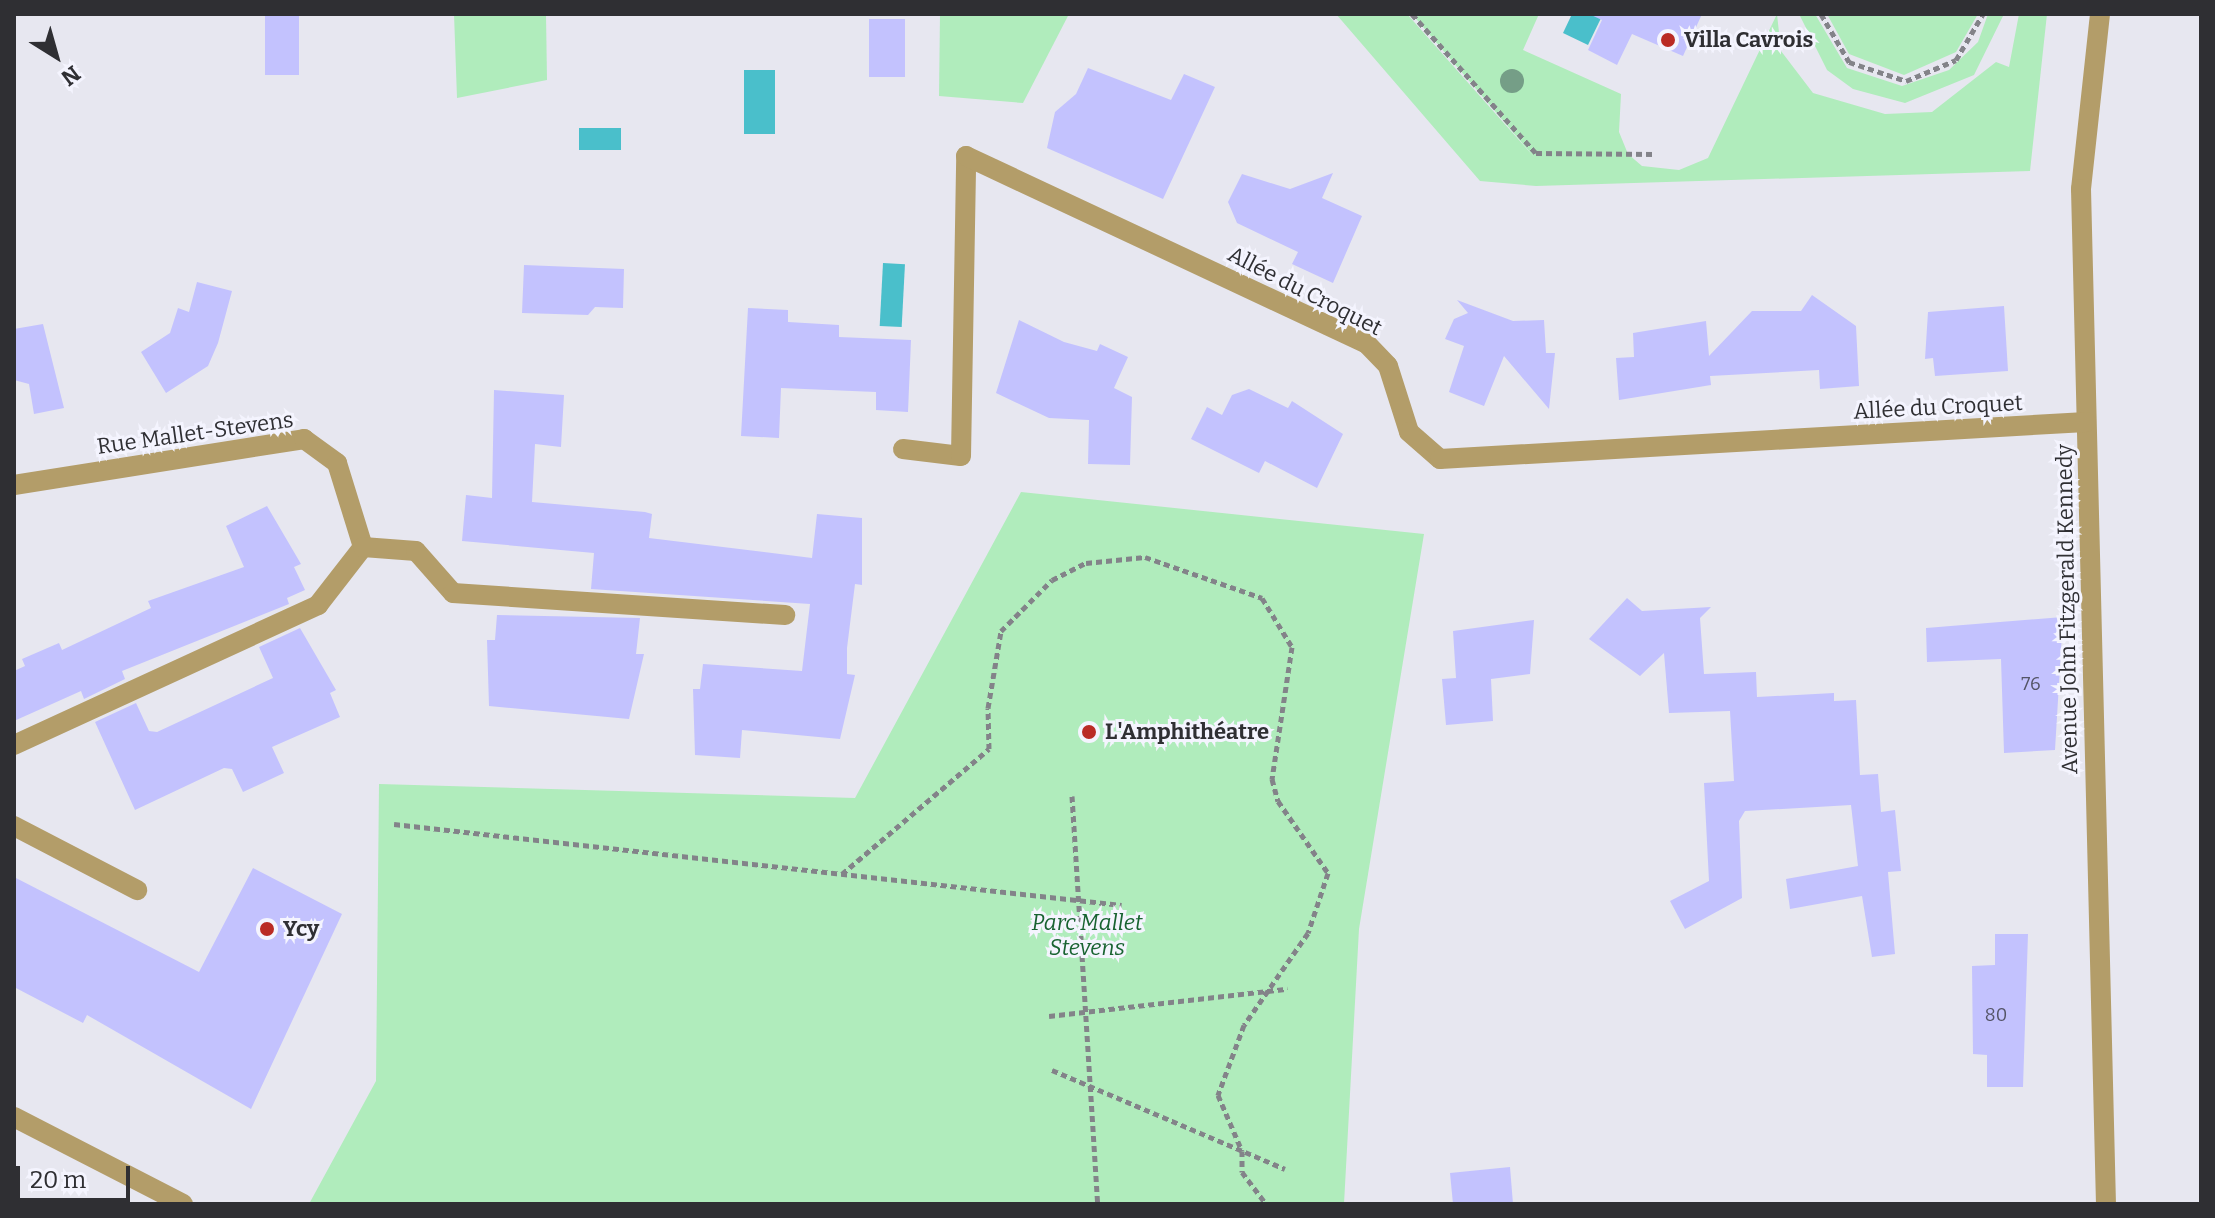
<!DOCTYPE html>
<meta charset="utf-8">
<style>
body{margin:0}
#map{position:relative;width:2215px;height:1218px;overflow:hidden;background:#e7e7f0;font-family:Bitter,serif}
div>[style]{position:absolute}
.green>*{inset:0;background:#b0ecbc}
.water>*{inset:0;background:#4abfcb;transform-origin:0 0}
.building>*{inset:0;background:#c3c2fe;transform-origin:0 0}
.path>*{height:5px;margin-top:-2.5px;transform-origin:0;background:repeating-linear-gradient(90deg,#838389 0 6px,transparent 0 10px)}
.minor>*{height:20px;margin:-10px;padding:0 10px;transform-origin:10px;border-radius:10px;background:#b39d69}
.trees>*{width:24px;height:24px;margin:-12px;border-radius:50%;background:#759e87}
.dots>*{width:22px;height:22px;translate:-50% -50%;box-sizing:border-box;border:4px solid #f4f4fe;border-radius:50%}
span{translate:-50% -50%;white-space:nowrap;text-align:center;line-height:1.15;-webkit-text-stroke:6px #f4f4fe;paint-order:stroke}
.number-label{font-size:18px;color:#545466}
.number-label span{-webkit-text-stroke-width:0}
.poi-label{font-size:22px;color:#2f2f33;font-weight:700}
.left{translate:0 -50%;text-align:left}
.street-label{font-size:22px;color:#2f2f33}
.park-label{font-size:22px;color:#186331;font-style:italic}
.frame{position:absolute;inset:0;border:16px solid #2f2f33;pointer-events:none}
.north{position:absolute;left:16px;top:16px;width:80px;height:80px;-webkit-text-stroke:6px #f4f4fe;paint-order:stroke;rotate:143deg;font-size:22px;font-weight:700;line-height:32px;text-align:center;color:#2f2f33}
.north::after{content:'';display:block;margin:auto;width:28px;height:36px;background:#2f2f33;clip-path:polygon(50% 0,100% 100%,50% 72%,0 100%)}
.scale{position:absolute;left:16px;top:1166px;width:114px;height:36px;box-sizing:border-box;border:4px solid #2f2f33;border-top:0;padding-left:10px;font-size:24px;line-height:28px;white-space:nowrap;color:#2f2f33;-webkit-text-stroke:6px #f4f4fe;paint-order:stroke}
</style>
<div id="map">
<div class="green">
<div style="clip-path:polygon(454px 14px,546px 14px,547px 80px,457px 98px)"></div>
<div style="clip-path:polygon(940px 14px,1069px 14px,1023px 103px,939px 96px)"></div>
<div style="clip-path:polygon(1336px 14px,1407px 14px,1535px 158px,1412px 14px,1539px 14px,1523px 50px,1621px 94px,1619px 132px,1628px 154px,1642px 166px,1679px 170px,1708px 158px,1777px 14px,1781px 51px,1813px 93px,1885px 114px,1932px 112px,1996px 62px,2009px 67px,2019px 14px,2047px 14px,2030px 171px,1536px 186px,1480px 181px)"></div>
<div style="clip-path:polygon(1799px 14px,1815px 14px,1847px 68px,1902px 86px,1949px 70px,1978px 42px,1988px 14px,2004px 14px,1974px 75px,1905px 103px,1853px 89px,1827px 70px)"></div>
<div style="clip-path:polygon(1827px 14px,1978px 14px,1956px 52px,1904px 75px,1849px 54px)"></div>
<div style="clip-path:polygon(1021px 492px,1424px 534px,1359px 929px,1344px 1204px,309px 1204px,376px 1081px,379px 784px,855px 798px)"></div>
</div>
<div class="water">
<div style="clip-path:polygon(1572px 14px,1603px 14px,1588px 45px,1563px 33px)"></div>
<div style="left:744px;top:70px;width:31px;height:64px"></div>
<div style="left:579px;top:128px;width:42px;height:22px"></div>
<div style="left:883px;top:263px;width:22px;height:63px;rotate:3deg"></div>
</div>
<div class="building">
<div style="left:265px;top:14px;width:34px;height:61px"></div>
<div style="clip-path:polygon(1589px 14px,1702px 14px,1683px 56px,1632px 34px,1617px 65px,1588px 50px,1602px 20px)"></div>
<div style="left:869px;top:19px;width:36px;height:58px"></div>
<div style="clip-path:polygon(1088px 68px,1171px 100px,1184px 74px,1215px 87px,1163px 199px,1047px 148px,1055px 112px,1076px 94px)"></div>
<div style="clip-path:polygon(1333px 173px,1322px 198px,1362px 216px,1333px 283px,1292px 264px,1298px 252px,1237px 223px,1228px 202px,1242px 174px,1290px 189px)"></div>
<div style="clip-path:polygon(524px 265px,624px 269px,623px 308px,595px 307px,588px 315px,522px 313px)"></div>
<div style="clip-path:polygon(197px 282px,232px 291px,218px 343px,208px 366px,166px 393px,141px 352px,170px 333px,178px 308px,189px 312px)"></div>
<div style="clip-path:polygon(1812px 295px,1856px 326px,1859px 386px,1820px 389px,1819px 370px,1710px 376px,1711px 385px,1619px 400px,1616px 358px,1634px 357px,1633px 333px,1706px 321px,1709px 356px,1752px 311px,1801px 311px)"></div>
<div style="clip-path:polygon(1457px 300px,1513px 321px,1544px 320px,1546px 353px,1555px 353px,1549px 409px,1504px 356px,1484px 406px,1449px 392px,1464px 346px,1445px 339px,1454px 319px,1468px 313px)"></div>
<div style="clip-path:polygon(2004px 306px,2008px 371px,1935px 376px,1933px 358px,1925px 359px,1928px 312px)"></div>
<div style="clip-path:polygon(748px 308px,788px 310px,788px 322px,839px 325px,839px 337px,911px 340px,908px 412px,876px 410px,876px 392px,781px 388px,779px 438px,741px 436px)"></div>
<div style="clip-path:polygon(1019px 320px,1064px 342px,1097px 351px,1100px 344px,1128px 357px,1114px 388px,1132px 397px,1130px 465px,1088px 464px,1089px 420px,1049px 418px,996px 393px)"></div>
<div style="clip-path:polygon(43px 324px,64px 408px,34px 414px,29px 384px,14px 380px,14px 329px)"></div>
<div style="clip-path:polygon(1249px 389px,1288px 408px,1292px 401px,1343px 434px,1317px 488px,1265px 461px,1259px 473px,1191px 439px,1207px 407px,1222px 415px,1232px 395px)"></div>
<div style="clip-path:polygon(494px 390px,564px 395px,561px 447px,535px 444px,532px 502px,645px 512px,652px 514px,649px 538px,812px 558px,817px 514px,862px 518px,862px 585px,855px 584px,847px 648px,847px 674px,855px 675px,840px 739px,742px 730px,740px 758px,695px 755px,693px 689px,700px 689px,703px 664px,802px 671px,810px 604px,591px 589px,594px 553px,462px 541px,466px 495px,492px 498px)"></div>
<div style="clip-path:polygon(267px 506px,301px 564px,294px 567px,305px 590px,287px 598px,289px 604px,122px 671px,125px 679px,84px 699px,81px 691px,14px 721px,14px 671px,25px 666px,22px 659px,59px 643px,62px 650px,151px 608px,148px 601px,244px 567px,226px 526px)"></div>
<div style="clip-path:polygon(1627px 598px,1642px 611px,1711px 607px,1700px 618px,1704px 674px,1756px 672px,1757px 697px,1834px 693px,1834px 701px,1856px 700px,1860px 775px,1878px 774px,1881px 812px,1895px 810px,1901px 871px,1888px 872px,1895px 954px,1872px 957px,1862px 896px,1790px 909px,1786px 879px,1858px 866px,1851px 805px,1745px 811px,1739px 821px,1742px 898px,1685px 929px,1670px 901px,1709px 881px,1704px 783px,1734px 781px,1730px 711px,1669px 713px,1664px 653px,1640px 676px,1589px 639px)"></div>
<div style="clip-path:polygon(497px 615px,640px 618px,636px 654px,644px 654px,629px 719px,489px 706px,487px 640px,495px 640px)"></div>
<div style="clip-path:polygon(2063px 617px,2055px 750px,2004px 753px,2001px 659px,1927px 662px,1926px 628px)"></div>
<div style="clip-path:polygon(1534px 620px,1530px 674px,1491px 679px,1493px 721px,1446px 725px,1442px 679px,1456px 678px,1453px 631px)"></div>
<div style="clip-path:polygon(300px 628px,336px 690px,330px 693px,340px 717px,272px 747px,284px 773px,243px 792px,232px 769px,224px 768px,135px 810px,95px 722px,136px 703px,149px 731px,157px 732px,273px 678px,259px 647px)"></div>
<div style="clip-path:polygon(253px 868px,342px 914px,251px 1109px,87px 1015px,83px 1023px,14px 987px,14px 877px,199px 972px)"></div>
<div style="clip-path:polygon(1995px 934px,2028px 934px,2023px 1087px,1987px 1087px,1987px 1055px,1973px 1054px,1972px 966px,1995px 965px)"></div>
<div style="clip-path:polygon(1510px 1167px,1513px 1204px,1453px 1204px,1450px 1173px)"></div>
</div>
<div class="path">
<div style="left:1412px;top:14px;width:186px;rotate:48.3deg"></div>
<div style="left:1536px;top:153px;width:119px;rotate:0.5deg"></div>
<div style="left:1821px;top:14px;width:56px;rotate:59.7deg"></div>
<div style="left:1849px;top:62px;width:60px;rotate:18.4deg"></div>
<div style="left:1906px;top:81px;width:54px;rotate:-22.8deg"></div>
<div style="left:1956px;top:60px;width:53px;rotate:-59.6deg"></div>
<div style="left:1072px;top:796px;width:409px;rotate:86.4deg"></div>
<div style="left:394px;top:824px;width:732px;rotate:6.35deg"></div>
<div style="left:842px;top:874px;width:193px;rotate:-40.4deg"></div>
<div style="left:989px;top:749px;width:41px;rotate:-91.4deg"></div>
<div style="left:988px;top:708px;width:78px;rotate:-80.4deg"></div>
<div style="left:1001px;top:631px;width:72px;rotate:-45deg"></div>
<div style="left:1052px;top:580px;width:38px;rotate:-27deg"></div>
<div style="left:1086px;top:563px;width:59px;rotate:-5.8deg"></div>
<div style="left:1145px;top:557px;width:124px;rotate:19.3deg"></div>
<div style="left:1262px;top:598px;width:57px;rotate:58.5deg"></div>
<div style="left:1292px;top:647px;width:134px;rotate:98.6deg"></div>
<div style="left:1272px;top:779px;width:23px;rotate:75deg"></div>
<div style="left:1278px;top:801px;width:88px;rotate:55.2deg"></div>
<div style="left:1328px;top:873px;width:63px;rotate:108.4deg"></div>
<div style="left:1308px;top:933px;width:112px;rotate:124.8deg"></div>
<div style="left:1244px;top:1025px;width:75px;rotate:110.4deg"></div>
<div style="left:1218px;top:1095px;width:61px;rotate:66.8deg"></div>
<div style="left:1242px;top:1151px;width:21px;rotate:90deg"></div>
<div style="left:1242px;top:1172px;width:40px;rotate:53deg"></div>
<div style="left:1049px;top:1016px;width:240px;rotate:-6.5deg"></div>
<div style="left:1052px;top:1070px;width:253px;rotate:23deg"></div>
</div>
<div class="minor">
<div style="left:2100px;top:14px;width:176px;rotate:96.2deg"></div>
<div style="left:2081px;top:189px;width:1015px;rotate:88.59deg"></div>
<div style="left:903px;top:449px;width:58px;rotate:6.9deg"></div>
<div style="left:961px;top:456px;width:300px;rotate:-89deg"></div>
<div style="left:966px;top:156px;width:443px;rotate:25.1deg"></div>
<div style="left:1367px;top:344px;width:30px;rotate:46deg"></div>
<div style="left:1388px;top:366px;width:69px;rotate:72.3deg"></div>
<div style="left:1409px;top:432px;width:41px;rotate:41.1deg"></div>
<div style="left:1440px;top:459px;width:647px;rotate:-3.28deg"></div>
<div style="left:14px;top:485px;width:294px;rotate:-9deg"></div>
<div style="left:304px;top:439px;width:41px;rotate:36deg"></div>
<div style="left:337px;top:463px;width:88px;rotate:72.8deg"></div>
<div style="left:14px;top:745px;width:335px;rotate:-24.7deg"></div>
<div style="left:318px;top:605px;width:73px;rotate:-52.2deg"></div>
<div style="left:363px;top:547px;width:53px;rotate:4.3deg"></div>
<div style="left:416px;top:551px;width:56px;rotate:48.6deg"></div>
<div style="left:453px;top:593px;width:333px;rotate:3.8deg"></div>
<div style="left:14px;top:826px;width:139px;rotate:27.5deg"></div>
<div style="left:14px;top:1117px;width:190px;rotate:27.2deg"></div>
</div>
<div class="trees">
<div style="left:1512px;top:81px"></div>
</div>
<div class="dots">
<div style="left:1668px;top:40px;background:#ba2b25"></div>
<div style="left:1089px;top:732px;background:#ba2b25"></div>
<div style="left:267px;top:929px;background:#ba2b25"></div>
</div>
<div class="number-label">
<span style="left:2031px;top:684px">76</span>
<span style="left:1996px;top:1015px">80</span>
</div>
<div class="poi-label">
<span class="left" style="left:1684px;top:40px">Villa Cavrois</span>
<span class="left" style="left:1105px;top:732px">L'Amphithéatre</span>
<span class="left" style="left:283px;top:929px">Ycy</span>
</div>
<div class="street-label">
<span style="left:1305px;top:291px;rotate:27deg">Allée du Croquet</span>
<span style="left:1938px;top:407px;rotate:-3deg">Allée du Croquet</span>
<span style="left:195px;top:433px;rotate:-8deg">Rue Mallet-Stevens</span>
<span style="left:2067px;top:609px;rotate:-91deg">Avenue John Fitzgerald Kennedy</span>
</div>
<div class="park-label">
<span style="left:1087px;top:935px">Parc Mallet<br>Stevens</span>
</div>
<div class="frame"></div>
<div class="north">N</div>
<div class="scale">20 m</div>
</div>
